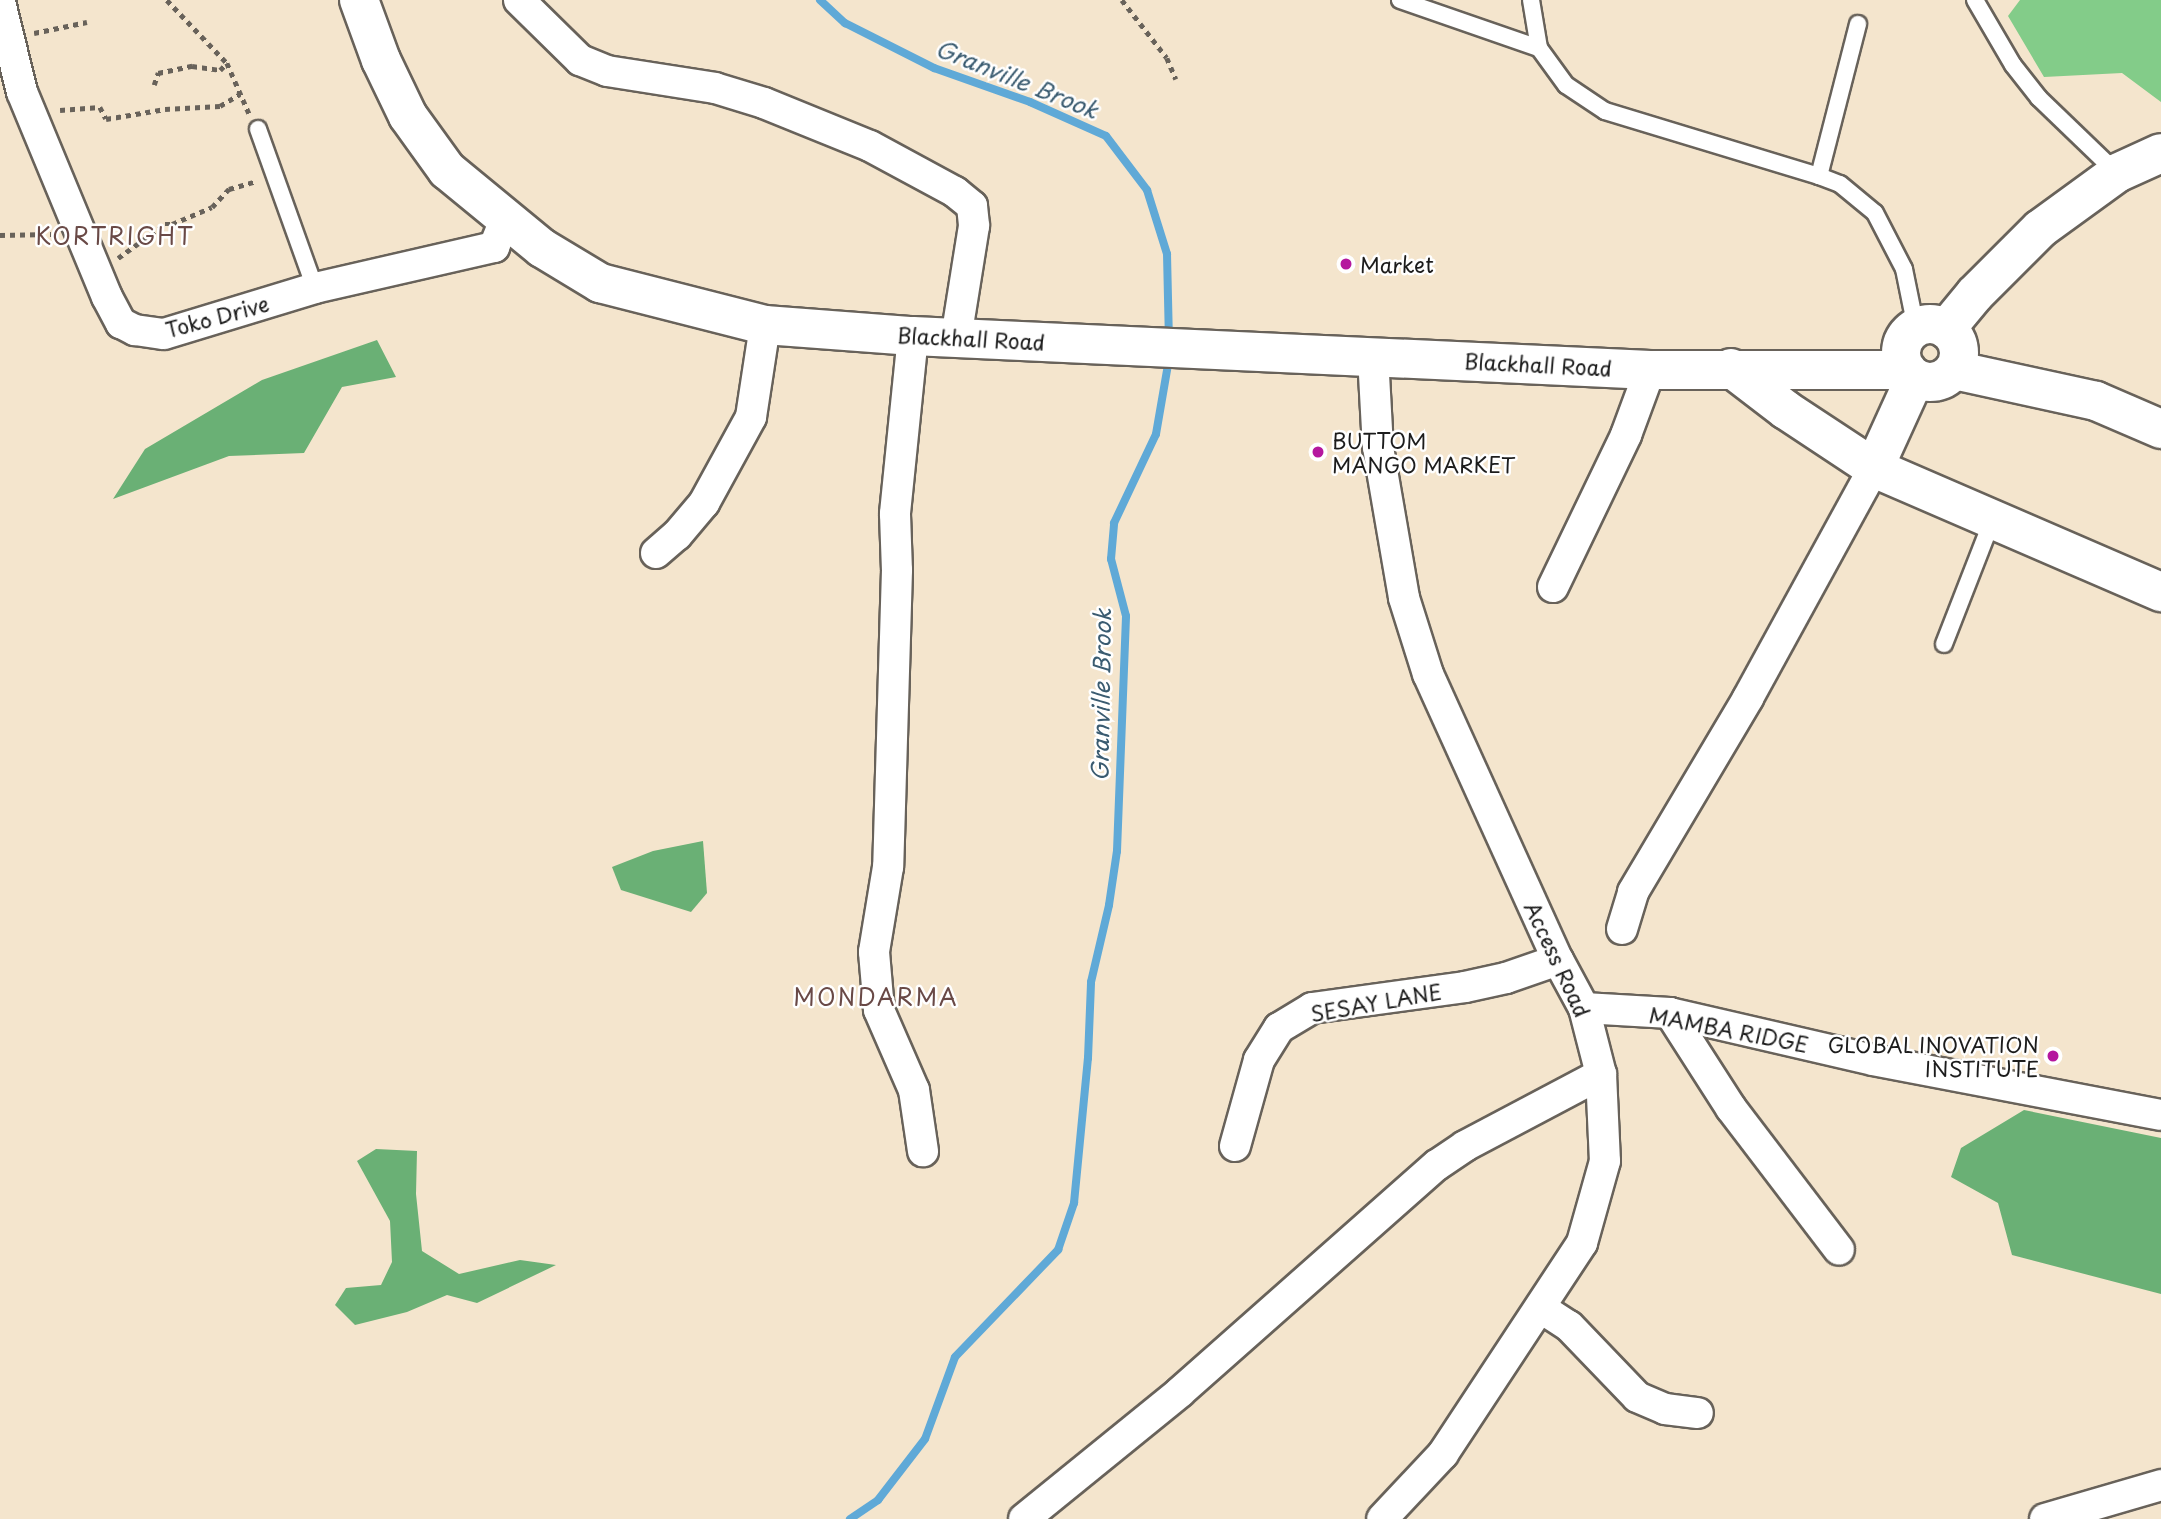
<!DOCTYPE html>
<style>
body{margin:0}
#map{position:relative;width:2161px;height:1519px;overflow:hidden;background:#f4e5cd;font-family:"Playpen Sans",sans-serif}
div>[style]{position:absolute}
.green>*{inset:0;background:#83cc89}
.forest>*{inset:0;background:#6ab075}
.stream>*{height:8px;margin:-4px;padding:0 4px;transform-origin:4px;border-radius:4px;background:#5fa9d7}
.path>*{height:4.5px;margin-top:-2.25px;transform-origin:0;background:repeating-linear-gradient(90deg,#68625a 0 5px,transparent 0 10px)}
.roads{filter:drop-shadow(2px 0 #68625a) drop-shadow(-2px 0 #68625a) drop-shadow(0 2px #68625a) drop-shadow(0 -2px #68625a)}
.service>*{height:16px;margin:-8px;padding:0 8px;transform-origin:8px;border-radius:8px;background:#fff}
.minor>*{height:30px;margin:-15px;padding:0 15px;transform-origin:15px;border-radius:15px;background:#fff}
.tertiary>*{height:38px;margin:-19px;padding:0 19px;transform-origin:19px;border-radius:19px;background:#fff}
.secondary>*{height:38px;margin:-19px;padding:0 19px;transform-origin:19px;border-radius:19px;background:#fff}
.secondary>.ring{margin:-19px;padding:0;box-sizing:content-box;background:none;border:38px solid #fff;border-radius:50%}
.dots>*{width:19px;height:19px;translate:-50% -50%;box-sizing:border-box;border:4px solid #fff;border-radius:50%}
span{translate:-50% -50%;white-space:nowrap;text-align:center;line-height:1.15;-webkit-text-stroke:5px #fff;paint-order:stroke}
.poi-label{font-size:21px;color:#1c1c1c}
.left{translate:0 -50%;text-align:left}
.right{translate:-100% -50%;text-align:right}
.street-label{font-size:21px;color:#1c1c1c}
.water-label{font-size:23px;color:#3a5b70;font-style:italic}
.neighbourhood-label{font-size:23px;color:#694946;letter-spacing:2px}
</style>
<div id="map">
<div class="green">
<div style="clip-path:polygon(2020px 0,2161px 0,2161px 102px,2122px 73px,2044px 77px,2008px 16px)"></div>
</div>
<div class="forest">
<div style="clip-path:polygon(377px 340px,396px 377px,342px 387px,304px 453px,229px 456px,113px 499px,145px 449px,262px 380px)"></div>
<div style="clip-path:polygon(703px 841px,707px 893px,691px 912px,621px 890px,612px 867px,653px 851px)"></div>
<div style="clip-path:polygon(2024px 1110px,2161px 1138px,2161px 1294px,2012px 1255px,1998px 1203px,1951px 1177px,1961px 1148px)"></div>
<div style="clip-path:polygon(376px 1149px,417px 1151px,416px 1194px,422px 1251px,459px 1274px,520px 1260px,556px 1265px,477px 1303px,447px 1295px,407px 1312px,355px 1325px,335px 1305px,346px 1288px,381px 1285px,392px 1262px,390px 1221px,357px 1161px)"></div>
</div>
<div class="stream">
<div style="left:820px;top:0;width:34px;rotate:43deg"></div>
<div style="left:845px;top:23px;width:100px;rotate:26.8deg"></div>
<div style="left:934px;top:68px;width:102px;rotate:19.5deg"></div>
<div style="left:1030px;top:102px;width:83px;rotate:24.1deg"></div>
<div style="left:1106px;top:136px;width:68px;rotate:52.8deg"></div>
<div style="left:1147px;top:190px;width:67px;rotate:72.6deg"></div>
<div style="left:1167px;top:254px;width:85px;rotate:88.7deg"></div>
<div style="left:850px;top:1519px;width:34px;rotate:-34deg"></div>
<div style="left:878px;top:1500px;width:77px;rotate:-52.4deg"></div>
<div style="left:925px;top:1439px;width:87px;rotate:-69.9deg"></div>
<div style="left:955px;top:1357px;width:149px;rotate:-46.1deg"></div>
<div style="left:1058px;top:1250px;width:50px;rotate:-71.2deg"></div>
<div style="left:1074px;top:1203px;width:146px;rotate:-84.5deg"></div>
<div style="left:1088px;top:1058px;width:76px;rotate:-87.7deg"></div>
<div style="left:1091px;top:982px;width:79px;rotate:-76.8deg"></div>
<div style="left:1109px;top:905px;width:55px;rotate:-81.6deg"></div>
<div style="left:1117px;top:851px;width:235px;rotate:-87.8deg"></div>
<div style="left:1126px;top:616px;width:59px;rotate:-104.7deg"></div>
<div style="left:1111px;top:559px;width:36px;rotate:-85deg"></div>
<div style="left:1114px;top:523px;width:98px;rotate:-64.7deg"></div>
<div style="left:1156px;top:434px;width:76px;rotate:-80.2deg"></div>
</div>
<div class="path">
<div style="left:167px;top:0;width:87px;rotate:46.4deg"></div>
<div style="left:227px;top:63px;width:55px;rotate:66.3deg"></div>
<div style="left:1122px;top:0;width:73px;rotate:52.2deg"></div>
<div style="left:1167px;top:58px;width:23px;rotate:67deg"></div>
<div style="left:34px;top:33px;width:54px;rotate:-11.7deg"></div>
<div style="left:154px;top:85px;width:13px;rotate:-72deg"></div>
<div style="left:158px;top:73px;width:35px;rotate:-12deg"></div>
<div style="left:192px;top:66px;width:28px;rotate:8deg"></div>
<div style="left:220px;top:70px;width:10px;rotate:-45deg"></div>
<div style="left:60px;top:110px;width:40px;rotate:-4.3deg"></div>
<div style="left:100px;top:107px;width:13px;rotate:63deg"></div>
<div style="left:106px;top:119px;width:60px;rotate:-9.6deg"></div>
<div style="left:165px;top:109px;width:55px;rotate:-3.1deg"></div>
<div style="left:220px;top:106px;width:23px;rotate:-31deg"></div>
<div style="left:0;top:235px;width:51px;rotate:-1.1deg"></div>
<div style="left:118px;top:258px;width:58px;rotate:-35.9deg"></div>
<div style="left:165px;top:224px;width:7px"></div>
<div style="left:172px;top:224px;width:43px;rotate:-23deg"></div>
<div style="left:212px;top:207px;width:25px;rotate:-47deg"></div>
<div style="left:229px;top:189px;width:29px;rotate:-16deg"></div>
</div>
<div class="roads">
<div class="service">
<div style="left:1400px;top:0;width:147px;rotate:19.1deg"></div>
<div style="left:1531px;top:0;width:49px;rotate:80.5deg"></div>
<div style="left:1539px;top:48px;width:46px;rotate:53.9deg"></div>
<div style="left:1566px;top:85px;width:47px;rotate:33.7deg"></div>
<div style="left:1605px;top:111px;width:224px;rotate:16.9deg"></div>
<div style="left:1819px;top:176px;width:22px;rotate:21deg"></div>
<div style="left:1840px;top:184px;width:45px;rotate:39.6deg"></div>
<div style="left:1875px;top:213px;width:63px;rotate:62.6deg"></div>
<div style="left:1904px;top:269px;width:60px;rotate:78.5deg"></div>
<div style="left:1975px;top:0;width:75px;rotate:59.7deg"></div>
<div style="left:2013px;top:65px;width:42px;rotate:51.8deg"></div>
<div style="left:2039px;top:98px;width:108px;rotate:43.9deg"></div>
<div style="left:258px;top:129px;width:169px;rotate:70.3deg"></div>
<div style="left:1819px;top:176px;width:157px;rotate:-75.6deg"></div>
<div style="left:1944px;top:644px;width:132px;rotate:-68.7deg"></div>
</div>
<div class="minor">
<div style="left:519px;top:0;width:86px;rotate:44.5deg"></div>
<div style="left:580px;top:60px;width:29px;rotate:22deg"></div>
<div style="left:607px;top:71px;width:109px;rotate:8.9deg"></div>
<div style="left:715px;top:88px;width:51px;rotate:17deg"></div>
<div style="left:764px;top:103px;width:114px;rotate:22.1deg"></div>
<div style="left:870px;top:146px;width:97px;rotate:28.4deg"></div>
<div style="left:955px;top:192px;width:22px;rotate:39deg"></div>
<div style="left:972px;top:206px;width:20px;rotate:84deg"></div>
<div style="left:974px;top:226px;width:113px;rotate:99.1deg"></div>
<div style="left:0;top:2px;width:93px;rotate:76.3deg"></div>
<div style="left:22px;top:92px;width:222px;rotate:67.5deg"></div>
<div style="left:107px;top:297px;width:30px;rotate:62deg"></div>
<div style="left:121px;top:323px;width:16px;rotate:27deg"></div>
<div style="left:135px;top:330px;width:29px;rotate:8deg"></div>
<div style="left:164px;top:334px;width:158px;rotate:-16.9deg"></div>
<div style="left:315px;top:288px;width:184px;rotate:-12.9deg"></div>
<div style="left:494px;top:247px;width:31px;rotate:-68deg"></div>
<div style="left:913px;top:336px;width:179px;rotate:95.8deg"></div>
<div style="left:895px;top:514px;width:56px;rotate:88deg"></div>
<div style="left:897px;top:570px;width:297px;rotate:91.7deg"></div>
<div style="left:888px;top:867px;width:86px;rotate:99.4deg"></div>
<div style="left:874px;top:952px;width:58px;rotate:85.1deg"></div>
<div style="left:879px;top:1010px;width:87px;rotate:66.4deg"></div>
<div style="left:914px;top:1090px;width:62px;rotate:81.6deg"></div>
<div style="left:1373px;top:356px;width:91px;rotate:86.9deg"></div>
<div style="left:1378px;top:447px;width:153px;rotate:80.2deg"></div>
<div style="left:1404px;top:598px;width:80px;rotate:72.5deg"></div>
<div style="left:1428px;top:674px;width:314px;rotate:65.6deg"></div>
<div style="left:1558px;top:960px;width:55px;rotate:61.6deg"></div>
<div style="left:1584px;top:1008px;width:68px;rotate:75.6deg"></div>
<div style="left:1601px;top:1074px;width:87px;rotate:87.4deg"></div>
<div style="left:1605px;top:1161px;width:85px;rotate:105.7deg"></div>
<div style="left:1582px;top:1243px;width:253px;rotate:123.4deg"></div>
<div style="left:1443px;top:1454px;width:89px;rotate:133.2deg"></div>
<div style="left:656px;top:553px;width:28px;rotate:-41deg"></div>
<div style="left:677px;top:535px;width:42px;rotate:-49.8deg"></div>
<div style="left:704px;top:503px;width:98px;rotate:-61.3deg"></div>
<div style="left:751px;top:417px;width:93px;rotate:-81.3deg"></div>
<div style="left:1553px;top:587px;width:169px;rotate:-64.3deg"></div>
<div style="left:1626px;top:435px;width:69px;rotate:-69.7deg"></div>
<div style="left:1622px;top:929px;width:39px;rotate:-73deg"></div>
<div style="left:1633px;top:892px;width:226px;rotate:-59.3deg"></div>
<div style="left:1748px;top:698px;width:262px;rotate:-61.3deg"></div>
<div style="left:1584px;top:1008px;width:86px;rotate:3.3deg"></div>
<div style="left:1670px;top:1013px;width:208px;rotate:13deg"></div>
<div style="left:1873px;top:1060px;width:293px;rotate:10.8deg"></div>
<div style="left:1670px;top:1013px;width:113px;rotate:57.3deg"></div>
<div style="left:1731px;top:1108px;width:178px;rotate:52.7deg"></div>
<div style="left:1235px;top:1146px;width:89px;rotate:-74.4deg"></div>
<div style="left:1259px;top:1060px;width:38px;rotate:-58deg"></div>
<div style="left:1279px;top:1028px;width:39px;rotate:-31deg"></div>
<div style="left:1312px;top:1008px;width:154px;rotate:-7.8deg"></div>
<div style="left:1465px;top:987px;width:42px;rotate:-12.4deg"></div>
<div style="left:1506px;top:978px;width:55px;rotate:-19.1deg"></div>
<div style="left:1541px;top:1308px;width:33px;rotate:33deg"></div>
<div style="left:1569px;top:1326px;width:98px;rotate:46.2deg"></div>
<div style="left:1637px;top:1397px;width:30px;rotate:23deg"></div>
<div style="left:1665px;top:1409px;width:33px;rotate:7deg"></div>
<div style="left:1024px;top:1519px;width:201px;rotate:-39.1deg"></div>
<div style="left:1180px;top:1392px;width:343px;rotate:-41.5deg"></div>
<div style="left:1437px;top:1165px;width:34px;rotate:-34deg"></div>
<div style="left:1465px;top:1146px;width:154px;rotate:-27.9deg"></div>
<div style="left:2045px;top:1519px;width:121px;rotate:-16.3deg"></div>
</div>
<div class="tertiary">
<div style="left:1731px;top:368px;width:69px;rotate:37.4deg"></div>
<div style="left:1786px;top:410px;width:105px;rotate:33.4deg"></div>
<div style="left:1874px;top:468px;width:313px;rotate:23.4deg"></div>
<div style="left:1874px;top:468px;width:99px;rotate:-65.5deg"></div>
</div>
<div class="secondary">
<div style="left:359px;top:0;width:64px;rotate:69.9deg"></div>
<div style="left:381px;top:60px;width:62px;rotate:64.3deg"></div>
<div style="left:408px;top:116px;width:67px;rotate:54.2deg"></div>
<div style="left:447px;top:170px;width:123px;rotate:39.4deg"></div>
<div style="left:542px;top:248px;width:68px;rotate:31.1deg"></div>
<div style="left:600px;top:283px;width:170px;rotate:14.3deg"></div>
<div style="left:765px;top:325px;width:148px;rotate:4.3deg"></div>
<div style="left:913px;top:336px;width:738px;rotate:2.64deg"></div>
<div style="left:1650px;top:370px;width:257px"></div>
<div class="ring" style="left:1901px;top:324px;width:20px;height:20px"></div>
<div style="left:1946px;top:329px;width:45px;rotate:-50.4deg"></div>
<div style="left:1975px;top:294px;width:92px;rotate:-45deg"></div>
<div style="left:2040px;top:229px;width:95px;rotate:-36deg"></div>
<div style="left:2117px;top:173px;width:48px;rotate:-24.4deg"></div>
<div style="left:1954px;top:370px;width:145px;rotate:12.3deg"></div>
<div style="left:2096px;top:401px;width:71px;rotate:23.3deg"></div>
</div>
</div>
<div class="dots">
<div style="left:1346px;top:264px;background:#b5179e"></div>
<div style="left:1318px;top:452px;background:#b5179e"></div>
<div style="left:2053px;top:1056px;background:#b5179e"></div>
</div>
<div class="poi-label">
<span class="left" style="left:1360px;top:264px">Market</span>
<span class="left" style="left:1332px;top:452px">BUTTOM<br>MANGO MARKET</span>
<span class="right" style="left:2039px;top:1056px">GLOBAL INOVATION<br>INSTITUTE</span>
</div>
<div class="street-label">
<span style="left:217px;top:316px;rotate:-15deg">Toko Drive</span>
<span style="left:971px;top:338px;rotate:3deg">Blackhall Road</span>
<span style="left:1538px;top:364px;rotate:3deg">Blackhall Road</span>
<span style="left:1558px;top:959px;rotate:65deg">Access Road</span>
<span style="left:1376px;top:1002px;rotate:-10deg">SESAY LANE</span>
<span style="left:1729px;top:1029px;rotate:11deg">MAMBA RIDGE</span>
</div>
<div class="water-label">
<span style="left:1017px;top:79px;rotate:22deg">Granville Brook</span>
<span style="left:1101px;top:695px;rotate:-89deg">Granville Brook</span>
</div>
<div class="neighbourhood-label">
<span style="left:115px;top:236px">KORTRIGHT</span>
<span style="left:876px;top:997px">MONDARMA</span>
</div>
</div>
